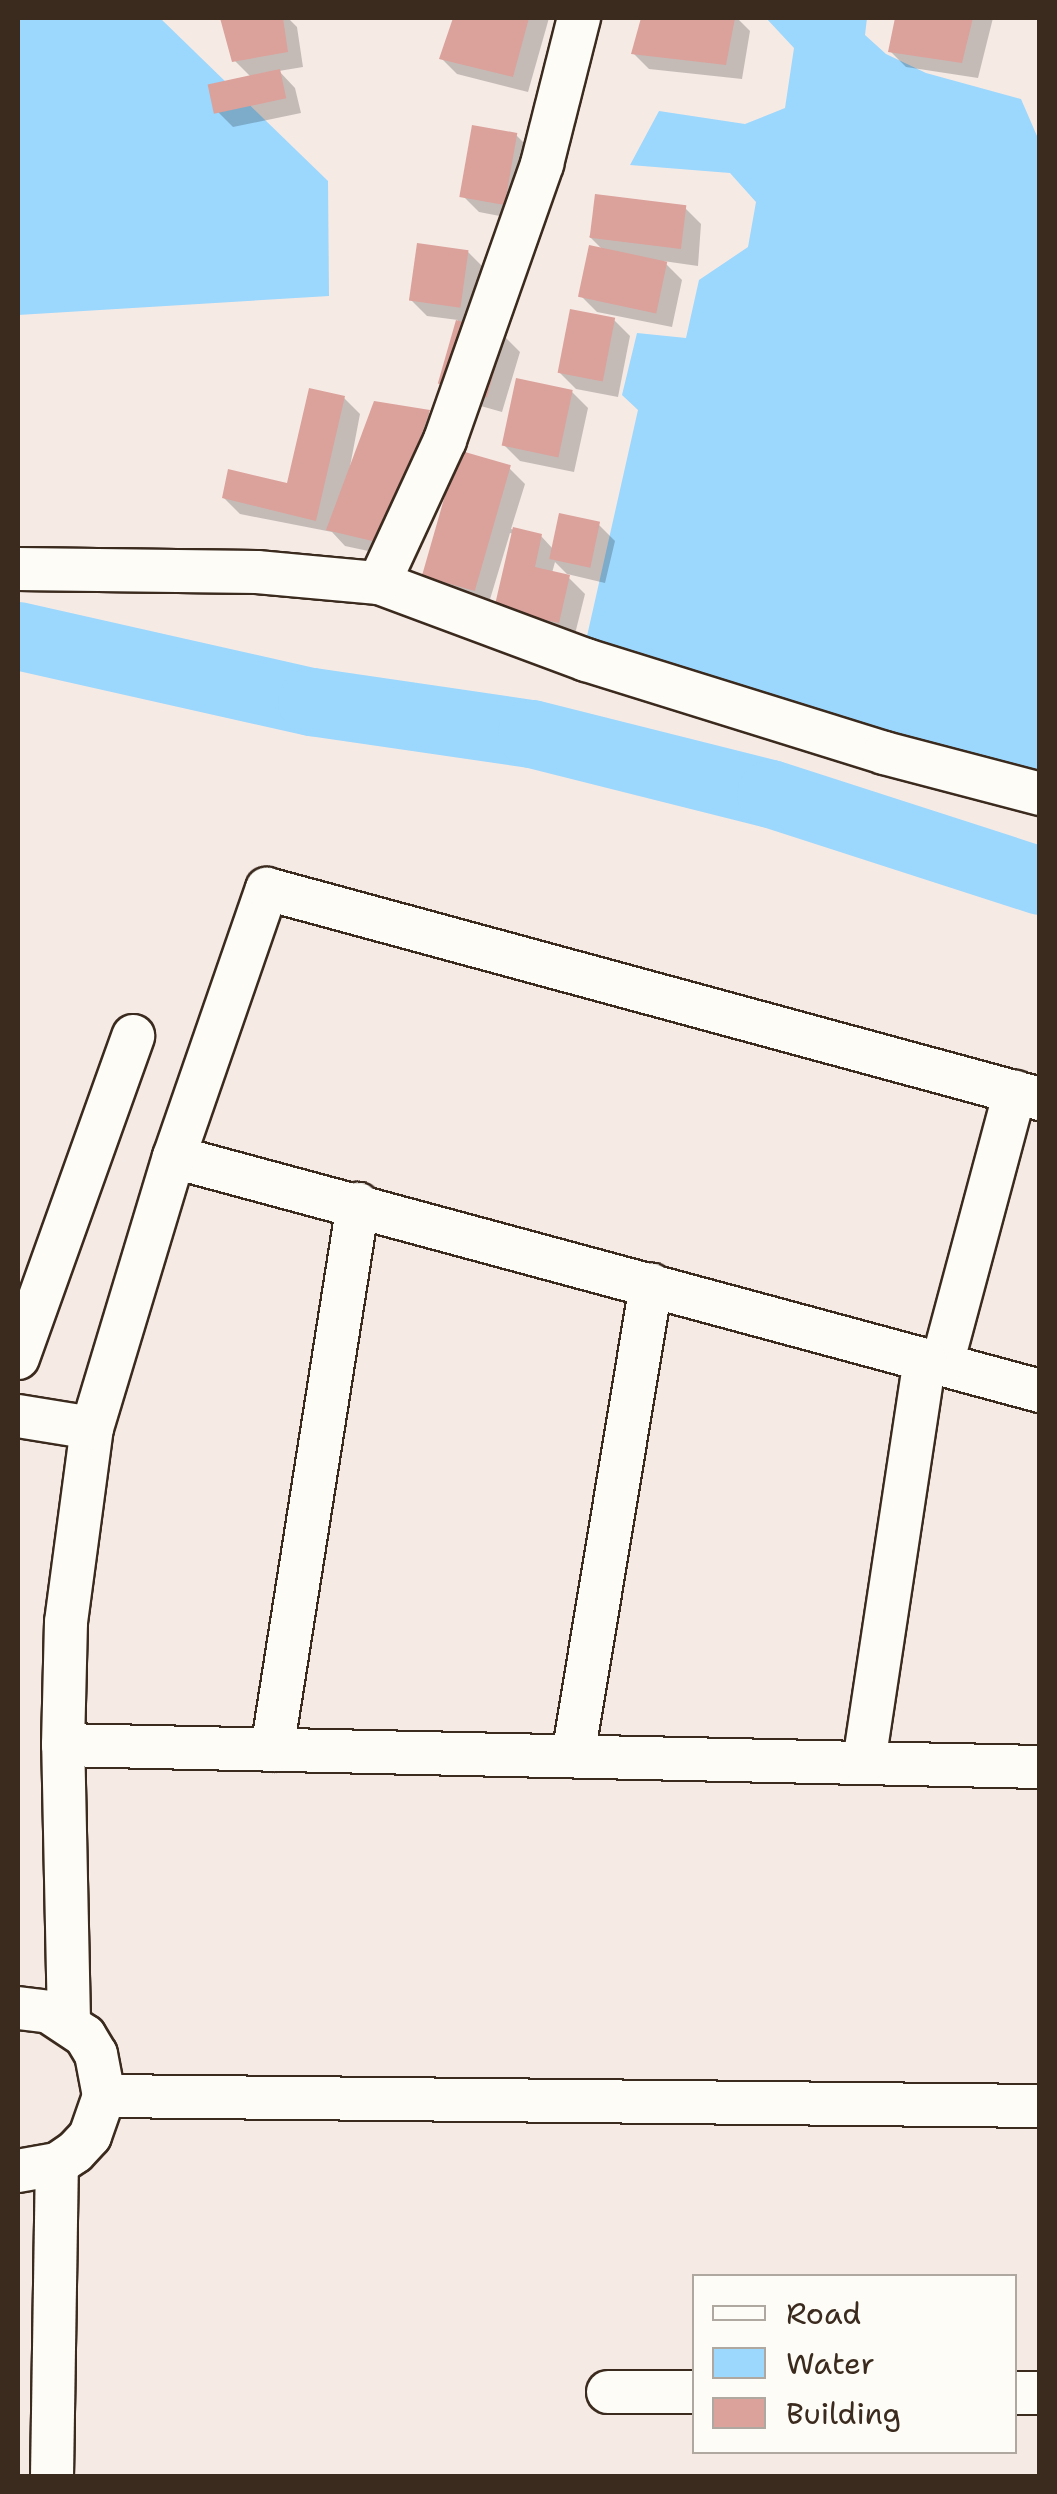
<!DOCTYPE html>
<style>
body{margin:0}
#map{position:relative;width:1057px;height:2494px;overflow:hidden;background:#f6eae5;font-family:"Shantell Sans",sans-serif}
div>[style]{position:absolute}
.water>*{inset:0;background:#9cd7fd}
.shadow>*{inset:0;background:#0003}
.river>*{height:68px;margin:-34px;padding:0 34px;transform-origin:34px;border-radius:34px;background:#9cd7fd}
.building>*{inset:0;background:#dba19b;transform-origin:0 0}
.roads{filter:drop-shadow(2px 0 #3b2a1e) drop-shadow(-2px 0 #3b2a1e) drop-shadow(0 2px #3b2a1e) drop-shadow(0 -2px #3b2a1e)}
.minor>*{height:42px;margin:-21px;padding:0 21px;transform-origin:21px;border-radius:21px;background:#fdfcf7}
span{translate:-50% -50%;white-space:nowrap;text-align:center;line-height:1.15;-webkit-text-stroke:8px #fdfcf7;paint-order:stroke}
.frame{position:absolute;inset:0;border:20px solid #3b2a1e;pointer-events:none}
.legend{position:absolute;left:692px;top:2274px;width:325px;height:180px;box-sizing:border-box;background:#fdfcf7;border:2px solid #afa8a0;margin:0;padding:12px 18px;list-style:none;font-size:30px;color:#3b2a1e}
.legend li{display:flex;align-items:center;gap:20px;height:50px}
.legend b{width:50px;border:2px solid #afa8a0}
</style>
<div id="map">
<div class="water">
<div style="clip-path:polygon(18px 18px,160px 18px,328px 181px,329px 296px,18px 315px)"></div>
<div style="clip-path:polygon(766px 18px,867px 18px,865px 35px,886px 54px,926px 73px,1021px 99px,1040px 143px,1039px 773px,585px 645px,638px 410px,622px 395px,637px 333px,686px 338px,699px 280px,748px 247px,756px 202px,730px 173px,630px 165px,659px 111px,745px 124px,785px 108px,794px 48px)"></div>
</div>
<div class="shadow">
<div style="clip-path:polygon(239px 18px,288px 18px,297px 27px,303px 67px,279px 71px,295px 88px,301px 113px,233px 127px,217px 111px,251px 77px,234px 60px,223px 20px)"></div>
<div style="clip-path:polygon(455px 18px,549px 18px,528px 92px,457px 74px,441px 58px)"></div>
<div style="clip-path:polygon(644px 18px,737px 18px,750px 31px,742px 79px,649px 69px,633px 53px)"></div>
<div style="clip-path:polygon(898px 18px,993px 18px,978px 78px,906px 67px,890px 51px)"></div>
<div style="clip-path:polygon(516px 135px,532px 151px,521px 220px,479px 212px,463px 196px)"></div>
<div style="clip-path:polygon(685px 208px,701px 224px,698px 266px,663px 261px,682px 280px,672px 327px,597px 312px,581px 296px,604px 251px,589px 236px)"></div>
<div style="clip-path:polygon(468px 252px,484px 268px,476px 323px,460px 324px,504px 336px,520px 352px,502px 412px,456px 399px,440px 383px,458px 320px,427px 316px,411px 300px)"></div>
<div style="clip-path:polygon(614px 320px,630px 336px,618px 397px,576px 389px,560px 373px)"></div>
<div style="clip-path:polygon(572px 392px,588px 408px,574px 472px,520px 461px,504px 445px)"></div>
<div style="clip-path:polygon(344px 398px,360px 414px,348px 477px,428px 412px,444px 428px,401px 558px,345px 546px,332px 532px,240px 514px,224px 498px,289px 486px)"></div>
<div style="clip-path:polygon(509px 468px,525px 484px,511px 529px,541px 536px,553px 549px,599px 525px,615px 541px,605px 583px,567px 574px,555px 562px,552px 573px,569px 578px,585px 594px,574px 638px,513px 624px,514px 534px,510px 533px,488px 606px,438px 590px,422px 574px)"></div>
</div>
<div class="river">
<div style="left:18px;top:636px;width:301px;rotate:12.7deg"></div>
<div style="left:312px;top:702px;width:222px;rotate:8.3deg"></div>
<div style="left:532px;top:734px;width:246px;rotate:14.1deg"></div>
<div style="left:771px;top:794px;width:283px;rotate:17.9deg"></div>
</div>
<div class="building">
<div style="clip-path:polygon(220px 18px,283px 18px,288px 52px,232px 62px)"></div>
<div style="clip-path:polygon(453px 18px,529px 18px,513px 77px,439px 59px)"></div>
<div style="clip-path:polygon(641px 18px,735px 18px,726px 65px,631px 54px)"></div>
<div style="clip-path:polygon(895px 18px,973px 18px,962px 63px,888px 52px)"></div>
<div style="left:280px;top:69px;width:30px;height:74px;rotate:78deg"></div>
<div style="left:472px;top:125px;width:46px;height:73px;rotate:10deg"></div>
<div style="left:595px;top:194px;width:92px;height:44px;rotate:7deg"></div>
<div style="left:417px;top:243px;width:52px;height:58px;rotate:8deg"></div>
<div style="left:589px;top:245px;width:80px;height:53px;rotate:12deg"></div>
<div style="left:570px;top:309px;width:46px;height:65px;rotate:11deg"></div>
<div style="left:456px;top:320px;width:51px;height:66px;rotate:16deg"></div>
<div style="left:516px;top:378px;width:58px;height:69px;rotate:12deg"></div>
<div style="clip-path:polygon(309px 388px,345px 396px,316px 521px,222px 498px,228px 469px,287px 483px)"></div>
<div style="clip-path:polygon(374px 401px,430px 410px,385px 544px,326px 530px)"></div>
<div style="left:458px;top:450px;width:55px;height:131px;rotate:16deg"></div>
<div style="left:559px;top:513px;width:42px;height:47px;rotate:12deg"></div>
<div style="clip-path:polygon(513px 527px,542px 534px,535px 567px,570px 575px,559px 623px,494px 609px)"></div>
</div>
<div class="roads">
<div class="minor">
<div style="left:18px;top:569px;width:239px;rotate:0.7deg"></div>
<div style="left:257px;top:572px;width:122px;rotate:5.2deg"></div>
<div style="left:379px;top:583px;width:221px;rotate:20.4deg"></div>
<div style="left:586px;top:660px;width:312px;rotate:17.3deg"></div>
<div style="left:884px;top:753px;width:161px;rotate:14.7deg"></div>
<div style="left:379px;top:583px;width:157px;rotate:-65.2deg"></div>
<div style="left:445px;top:440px;width:293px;rotate:-70.6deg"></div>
<div style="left:542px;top:164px;width:151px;rotate:-75.8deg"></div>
<div style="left:174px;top:1157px;width:897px;rotate:15.12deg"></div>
<div style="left:18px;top:1358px;width:342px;rotate:-70.3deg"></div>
<div style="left:942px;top:1364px;width:282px;rotate:-75deg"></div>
<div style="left:18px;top:1416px;width:75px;rotate:9.2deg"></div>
<div style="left:63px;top:1745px;width:977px;rotate:1.29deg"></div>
<div style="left:272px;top:1750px;width:553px;rotate:-81.05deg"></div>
<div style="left:573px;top:1756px;width:478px;rotate:-80.6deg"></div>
<div style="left:864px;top:1762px;width:407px;rotate:-81.4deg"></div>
<div style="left:18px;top:2008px;width:31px;rotate:7deg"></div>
<div style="left:49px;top:2012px;width:43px;rotate:33.7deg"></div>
<div style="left:85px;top:2036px;width:21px;rotate:59deg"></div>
<div style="left:96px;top:2054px;width:43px;rotate:79.2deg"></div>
<div style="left:104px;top:2096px;width:42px;rotate:109.3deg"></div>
<div style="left:90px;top:2136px;width:22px;rotate:133deg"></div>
<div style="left:75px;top:2152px;width:22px;rotate:146deg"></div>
<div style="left:57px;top:2164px;width:40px;rotate:170deg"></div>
<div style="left:69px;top:2022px;width:277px;rotate:-91.2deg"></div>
<div style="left:63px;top:1745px;width:123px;rotate:-88.6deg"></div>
<div style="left:66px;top:1622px;width:196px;rotate:-82.4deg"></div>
<div style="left:92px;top:1428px;width:283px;rotate:-73.2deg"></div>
<div style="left:174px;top:1157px;width:284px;rotate:-70.9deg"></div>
<div style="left:267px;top:889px;width:801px;rotate:15.2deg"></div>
<div style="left:104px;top:2096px;width:936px;rotate:0.61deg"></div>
<div style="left:608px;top:2392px;width:86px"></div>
<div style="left:1014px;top:2393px;width:26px"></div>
<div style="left:52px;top:2476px;width:312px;rotate:-89.1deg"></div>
</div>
</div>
<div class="frame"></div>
<ul class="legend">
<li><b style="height:12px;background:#fdfcf7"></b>Road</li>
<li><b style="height:28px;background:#9cd7fd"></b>Water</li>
<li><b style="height:28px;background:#dba19b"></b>Building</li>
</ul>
</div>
